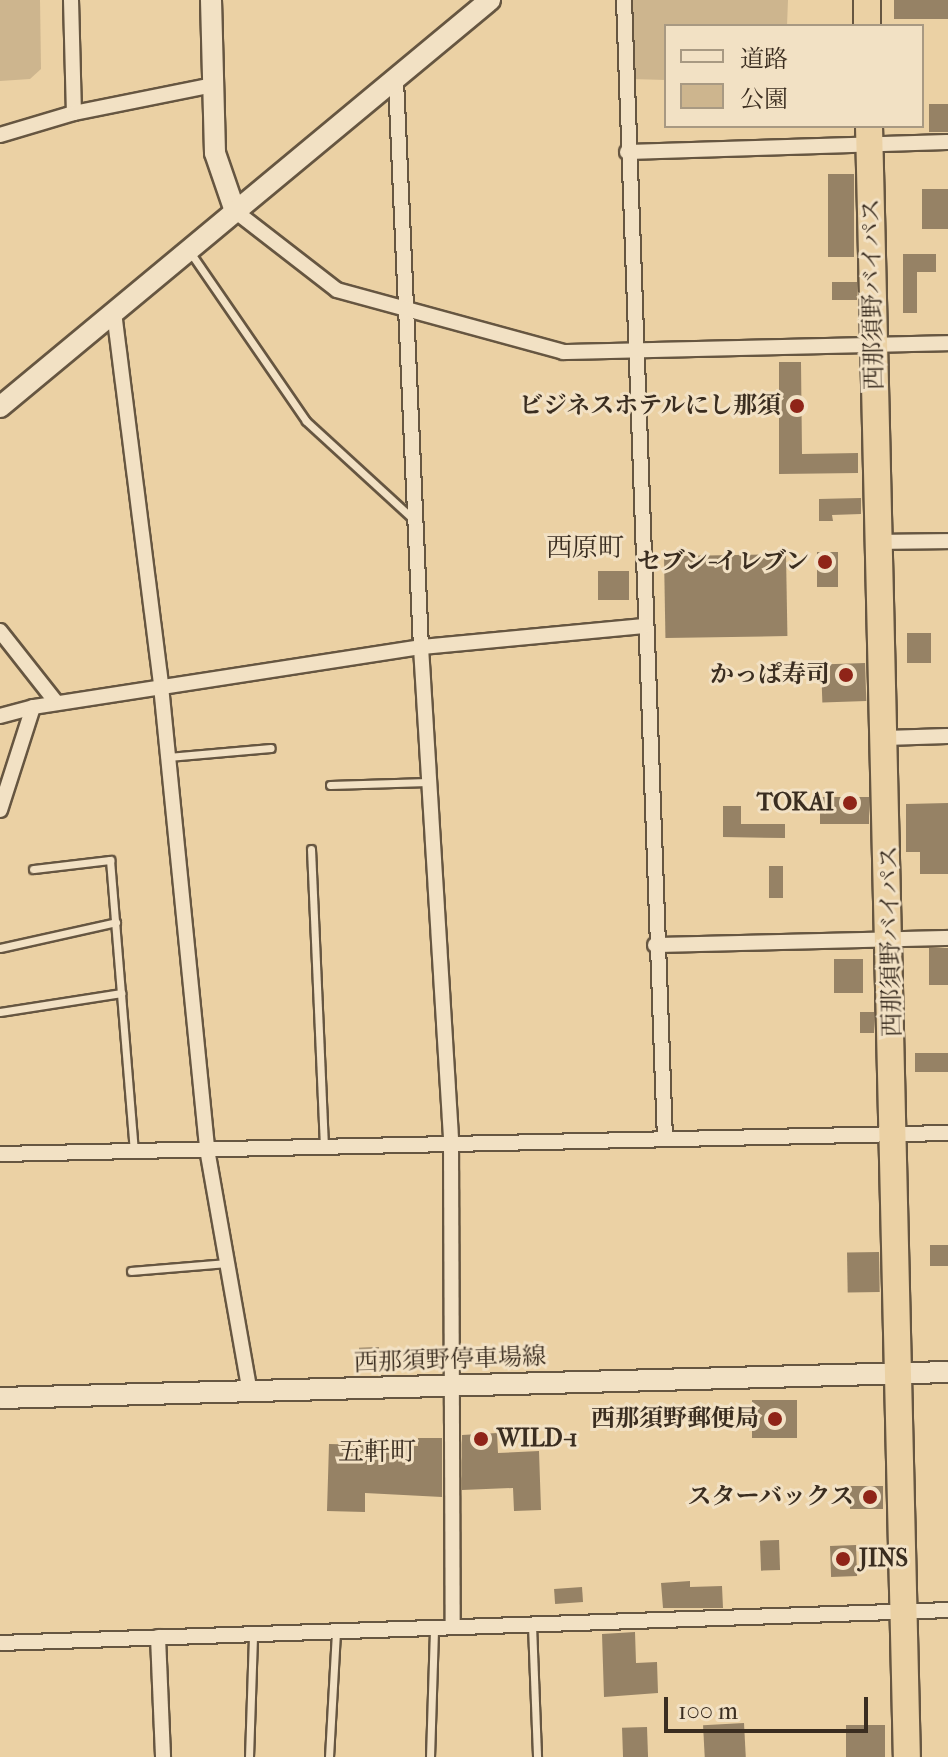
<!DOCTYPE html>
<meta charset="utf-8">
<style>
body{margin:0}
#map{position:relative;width:948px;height:1757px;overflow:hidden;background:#ebd1a4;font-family:"IM FELL French Canon","Noto Serif JP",serif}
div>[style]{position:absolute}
.green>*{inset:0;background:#cdb58e}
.building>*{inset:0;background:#968265;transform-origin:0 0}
.roads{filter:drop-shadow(2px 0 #665641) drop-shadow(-2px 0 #665641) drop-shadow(0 2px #665641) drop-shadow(0 -2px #665641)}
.lane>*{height:7px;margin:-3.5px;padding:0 3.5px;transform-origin:3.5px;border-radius:3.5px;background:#f2e1c4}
.street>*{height:14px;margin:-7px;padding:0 7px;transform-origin:7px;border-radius:7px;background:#f2e1c4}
.secondary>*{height:20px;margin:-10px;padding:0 10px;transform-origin:10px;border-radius:10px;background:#f2e1c4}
.highway>*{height:26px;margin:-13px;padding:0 13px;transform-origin:13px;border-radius:13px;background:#ebd1a4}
.dots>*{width:22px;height:22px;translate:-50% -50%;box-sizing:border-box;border:4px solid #f2e1c4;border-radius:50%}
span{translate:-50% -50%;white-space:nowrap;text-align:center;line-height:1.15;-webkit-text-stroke:6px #f2e1c4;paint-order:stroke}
.street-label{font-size:24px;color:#3a2d20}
.poi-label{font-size:24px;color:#3a2d20;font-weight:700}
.right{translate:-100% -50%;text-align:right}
.left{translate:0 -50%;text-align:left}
.neighbourhood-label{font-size:26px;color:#3a2d20}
.legend{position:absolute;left:664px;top:24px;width:260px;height:104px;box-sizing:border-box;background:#f2e1c4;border:2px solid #a89982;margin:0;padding:10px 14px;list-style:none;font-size:24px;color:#3a2d20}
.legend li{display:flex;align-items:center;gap:16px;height:40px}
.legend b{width:40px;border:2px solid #a89982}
.scale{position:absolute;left:664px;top:1697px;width:204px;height:36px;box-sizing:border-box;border:4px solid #3a2d20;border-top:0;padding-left:10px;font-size:24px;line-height:28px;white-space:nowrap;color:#3a2d20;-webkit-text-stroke:6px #f2e1c4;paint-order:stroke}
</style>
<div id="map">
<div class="green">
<div style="clip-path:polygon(0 0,40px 0,41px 69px,30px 79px,0 81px)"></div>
<div style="clip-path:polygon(630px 0,788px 0,787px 26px,666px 26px,666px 80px,631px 79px)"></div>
</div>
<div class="building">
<div style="left:894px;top:0;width:54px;height:19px"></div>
<div style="left:948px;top:104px;width:28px;height:19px;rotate:90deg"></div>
<div style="left:828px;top:174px;width:26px;height:83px"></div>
<div style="left:922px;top:189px;width:26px;height:40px"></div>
<div style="clip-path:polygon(903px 254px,936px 254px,936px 272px,917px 272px,917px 313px,903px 313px)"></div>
<div style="left:832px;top:282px;width:25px;height:18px"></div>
<div style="clip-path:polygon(779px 362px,801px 362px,802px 454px,858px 453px,858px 473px,779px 474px)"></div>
<div style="clip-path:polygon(861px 498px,861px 514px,832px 515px,833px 521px,819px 521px,819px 499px)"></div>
<div style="left:817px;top:552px;width:21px;height:35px"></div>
<div style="left:786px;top:554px;width:82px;height:122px;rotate:89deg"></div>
<div style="left:629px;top:571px;width:29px;height:31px;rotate:90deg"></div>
<div style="left:907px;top:633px;width:24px;height:30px"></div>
<div style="left:865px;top:663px;width:38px;height:44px;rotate:88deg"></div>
<div style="left:820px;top:797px;width:49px;height:27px"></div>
<div style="clip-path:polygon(948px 803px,948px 874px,920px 874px,920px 852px,906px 852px,906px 804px)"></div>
<div style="clip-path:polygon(723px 806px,741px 806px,741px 824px,785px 824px,785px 838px,723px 837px)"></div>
<div style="left:769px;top:866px;width:14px;height:32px"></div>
<div style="left:929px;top:948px;width:19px;height:37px"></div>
<div style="left:863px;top:959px;width:34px;height:29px;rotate:90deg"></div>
<div style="left:860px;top:1012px;width:14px;height:21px"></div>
<div style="left:915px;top:1053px;width:33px;height:19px"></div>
<div style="left:930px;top:1245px;width:18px;height:21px"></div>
<div style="left:879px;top:1252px;width:40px;height:32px;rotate:89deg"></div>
<div style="left:379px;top:1347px;width:23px;height:20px;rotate:88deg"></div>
<div style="left:752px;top:1400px;width:45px;height:38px"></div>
<div style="clip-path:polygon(497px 1433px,498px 1453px,539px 1451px,541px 1510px,514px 1511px,513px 1488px,462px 1490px,462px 1435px)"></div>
<div style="clip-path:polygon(418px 1438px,442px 1438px,442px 1497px,365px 1493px,365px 1512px,327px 1511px,329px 1444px,418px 1446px)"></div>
<div style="left:883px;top:1486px;width:23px;height:33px;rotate:90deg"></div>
<div style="left:779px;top:1540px;width:30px;height:19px;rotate:88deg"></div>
<div style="left:856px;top:1545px;width:31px;height:26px;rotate:88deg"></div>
<div style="clip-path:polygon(690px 1581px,690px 1587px,722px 1586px,723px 1608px,663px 1608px,661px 1583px)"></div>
<div style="left:582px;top:1587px;width:15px;height:28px;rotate:86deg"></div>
<div style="clip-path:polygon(635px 1632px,636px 1663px,657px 1662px,658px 1693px,604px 1697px,602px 1634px)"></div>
<div style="left:744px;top:1723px;width:34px;height:41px;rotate:87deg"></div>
<div style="left:885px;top:1725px;width:32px;height:39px;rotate:90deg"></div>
<div style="left:647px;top:1727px;width:30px;height:25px;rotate:88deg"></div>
</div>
<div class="roads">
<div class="lane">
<div style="left:190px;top:252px;width:205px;rotate:55.5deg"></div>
<div style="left:306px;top:421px;width:147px;rotate:42.5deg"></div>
<div style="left:168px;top:757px;width:103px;rotate:-5deg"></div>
<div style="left:330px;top:785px;width:98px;rotate:-1.8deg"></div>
<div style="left:311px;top:849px;width:296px;rotate:87.5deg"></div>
<div style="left:33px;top:869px;width:78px;rotate:-6.7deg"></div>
<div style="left:110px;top:860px;width:292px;rotate:85.3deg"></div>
<div style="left:0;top:948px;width:119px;rotate:-12.6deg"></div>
<div style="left:0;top:1012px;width:123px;rotate:-8.9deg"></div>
<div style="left:131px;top:1271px;width:96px;rotate:-4.8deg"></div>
<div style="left:532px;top:1625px;width:132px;rotate:87.8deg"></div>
<div style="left:249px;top:1757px;width:122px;rotate:-88.1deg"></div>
<div style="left:329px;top:1757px;width:125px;rotate:-86.8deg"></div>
<div style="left:430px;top:1757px;width:129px;rotate:-88.2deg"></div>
</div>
<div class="street">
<div style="left:71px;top:0;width:113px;rotate:88.5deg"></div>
<div style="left:624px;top:0;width:1140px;rotate:87.94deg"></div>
<div style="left:396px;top:80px;width:568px;rotate:87.48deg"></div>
<div style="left:421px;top:647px;width:497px;rotate:86.5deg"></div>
<div style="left:451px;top:1143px;width:482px;rotate:89.8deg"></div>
<div style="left:0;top:135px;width:77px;rotate:-16.6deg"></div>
<div style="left:74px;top:113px;width:142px;rotate:-11.4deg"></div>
<div style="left:627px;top:152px;width:321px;rotate:-1.8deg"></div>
<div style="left:235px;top:211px;width:129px;rotate:37.8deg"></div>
<div style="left:337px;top:290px;width:234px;rotate:15.3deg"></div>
<div style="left:563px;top:352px;width:385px;rotate:-1.3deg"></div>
<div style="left:114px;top:312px;width:377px;rotate:82.8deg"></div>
<div style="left:161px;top:686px;width:465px;rotate:84.3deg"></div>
<div style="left:207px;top:1149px;width:247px;rotate:80deg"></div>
<div style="left:880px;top:542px;width:68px;rotate:-0.8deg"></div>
<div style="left:0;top:631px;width:89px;rotate:51.8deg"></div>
<div style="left:0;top:716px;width:34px;rotate:-15deg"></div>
<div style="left:885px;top:738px;width:63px;rotate:-1.8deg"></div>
<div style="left:0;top:810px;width:108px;rotate:-72.2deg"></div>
<div style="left:33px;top:707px;width:393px;rotate:-8.8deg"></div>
<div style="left:421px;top:647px;width:225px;rotate:-5.4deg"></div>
<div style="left:655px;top:945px;width:293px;rotate:-1.4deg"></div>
<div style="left:0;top:1154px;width:948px;rotate:-1.27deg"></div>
<div style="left:158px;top:1637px;width:120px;rotate:87.6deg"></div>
<div style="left:0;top:1643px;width:949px;rotate:-1.99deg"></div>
</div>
<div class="secondary">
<div style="left:211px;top:0;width:153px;rotate:88.5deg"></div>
<div style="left:215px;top:153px;width:61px;rotate:71deg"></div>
<div style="left:0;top:407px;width:637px;rotate:-39.71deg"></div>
<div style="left:0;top:1398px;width:948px;rotate:-1.57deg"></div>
</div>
<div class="highway">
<div style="left:867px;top:0;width:26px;rotate:90deg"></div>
<div style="left:869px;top:126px;width:1631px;rotate:88.67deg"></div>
</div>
</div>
<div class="dots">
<div style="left:797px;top:406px;background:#8f2418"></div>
<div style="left:825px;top:562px;background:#8f2418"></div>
<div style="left:846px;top:675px;background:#8f2418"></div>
<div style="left:850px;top:803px;background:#8f2418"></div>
<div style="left:775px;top:1419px;background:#8f2418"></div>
<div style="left:481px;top:1439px;background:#8f2418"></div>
<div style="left:870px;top:1497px;background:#8f2418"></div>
<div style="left:843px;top:1559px;background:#8f2418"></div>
</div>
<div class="street-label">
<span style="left:873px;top:294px;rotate:-91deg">西那須野バイパス</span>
<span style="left:891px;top:941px;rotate:-91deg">西那須野バイパス</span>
<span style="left:450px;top:1360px;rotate:-2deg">西那須野停車場線</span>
</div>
<div class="poi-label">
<span class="right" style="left:781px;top:406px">ビジネスホテルにし那須</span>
<span class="right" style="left:809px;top:562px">セブン-イレブン</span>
<span class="right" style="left:830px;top:675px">かっぱ寿司</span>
<span class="right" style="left:834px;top:803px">TOKAI</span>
<span class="right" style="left:759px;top:1419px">西那須野郵便局</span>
<span class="left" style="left:497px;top:1439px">WILD-1</span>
<span class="right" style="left:854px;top:1497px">スターバックス</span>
<span class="left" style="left:859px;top:1559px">JINS</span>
</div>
<div class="neighbourhood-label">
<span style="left:585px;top:548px">西原町</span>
<span style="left:377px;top:1452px">五軒町</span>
</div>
<ul class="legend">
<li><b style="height:10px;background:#f2e1c4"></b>道路</li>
<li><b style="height:22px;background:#cdb58e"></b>公園</li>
</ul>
<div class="scale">100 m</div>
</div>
